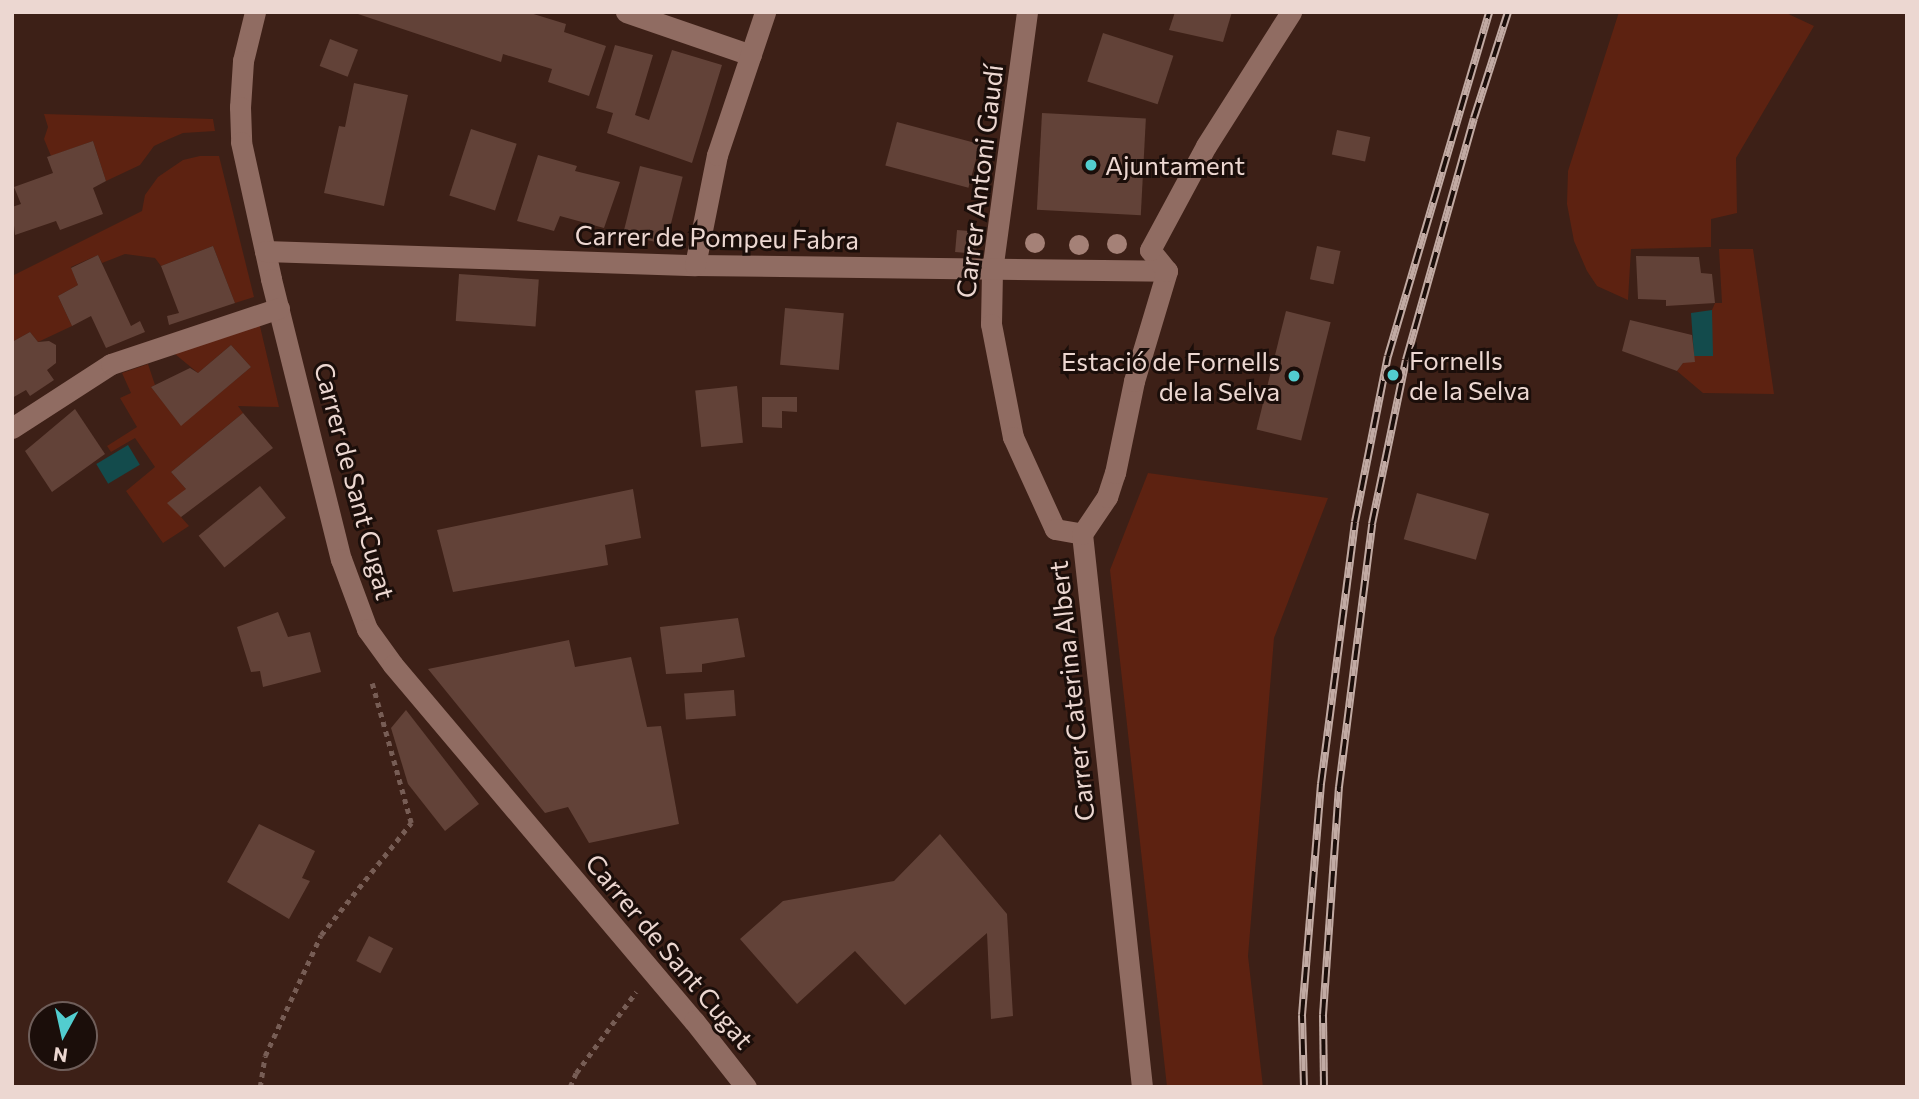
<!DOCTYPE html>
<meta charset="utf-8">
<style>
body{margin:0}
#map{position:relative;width:1919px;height:1099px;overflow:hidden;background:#3d2017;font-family:Commissioner,sans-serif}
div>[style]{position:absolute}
.green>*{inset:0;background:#5d2211}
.water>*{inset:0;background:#134b4c;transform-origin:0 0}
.building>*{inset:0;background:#624238;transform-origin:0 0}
.path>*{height:4.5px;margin-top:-2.25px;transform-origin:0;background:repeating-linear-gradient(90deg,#775d55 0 5px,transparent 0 10px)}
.minor>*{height:21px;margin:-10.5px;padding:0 10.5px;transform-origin:10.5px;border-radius:10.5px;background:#906c62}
.rail>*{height:8px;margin-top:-4px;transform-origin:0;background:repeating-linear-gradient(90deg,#1b0e0a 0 16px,#c1aaa3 0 32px);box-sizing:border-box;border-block:2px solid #c1aaa3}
.trees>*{width:20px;height:20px;margin:-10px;border-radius:50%;background:#a58177}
.dots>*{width:19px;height:19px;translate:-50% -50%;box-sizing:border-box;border:4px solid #1b0e0a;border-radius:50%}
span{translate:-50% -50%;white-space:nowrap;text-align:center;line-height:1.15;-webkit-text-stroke:6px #1b0e0a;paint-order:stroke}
.poi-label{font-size:26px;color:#ecd7d1}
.left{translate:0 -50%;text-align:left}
.right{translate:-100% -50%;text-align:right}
.street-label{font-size:26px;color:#ecd7d1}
.frame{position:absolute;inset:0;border:14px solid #ecd7d1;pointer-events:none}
.north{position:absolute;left:28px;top:1001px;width:70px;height:70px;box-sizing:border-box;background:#1b0e0a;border:2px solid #6f5e5a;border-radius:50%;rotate:188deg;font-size:19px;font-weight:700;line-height:28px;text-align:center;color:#ecd7d1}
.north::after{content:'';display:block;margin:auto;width:24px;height:32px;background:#52cdcf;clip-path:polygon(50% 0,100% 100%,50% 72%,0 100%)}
</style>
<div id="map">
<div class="green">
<div style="clip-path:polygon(1619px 12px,1784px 12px,1814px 26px,1736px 158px,1737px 213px,1711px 219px,1711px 247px,1631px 249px,1628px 300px,1597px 286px,1587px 271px,1574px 241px,1567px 204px,1568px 171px)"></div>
<div style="clip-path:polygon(44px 114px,213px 119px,215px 131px,183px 133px,169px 139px,154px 146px,140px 165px,106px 181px,93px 141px,51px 156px,44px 139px,48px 127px)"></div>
<div style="clip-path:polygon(200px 156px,219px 156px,254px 297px,235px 303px,213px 246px,161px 266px,155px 258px,125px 254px,102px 263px,98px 255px,71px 267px,78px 285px,58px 296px,72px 326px,38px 342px,30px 332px,12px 342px,12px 276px,142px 211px,145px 195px,158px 177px,183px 160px)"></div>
<div style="clip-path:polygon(1719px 249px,1753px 249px,1774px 394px,1703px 393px,1677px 371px,1683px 363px,1694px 356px,1712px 356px,1712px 310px,1715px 303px,1722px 303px)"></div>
<div style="clip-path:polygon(259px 322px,279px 407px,238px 406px,243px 413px,171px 472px,186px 489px,181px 517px,189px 526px,163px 543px,126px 491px,155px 467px,135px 438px,111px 452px,107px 446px,137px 427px,120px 398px,131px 393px,122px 373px,148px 364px,155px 385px,151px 387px,181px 425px,251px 367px,231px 345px,198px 373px,175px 354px)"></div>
<div style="clip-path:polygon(1148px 473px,1328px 498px,1274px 638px,1248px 956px,1263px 1087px,1167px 1087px,1110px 570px)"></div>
</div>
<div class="water">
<div style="clip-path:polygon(1712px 310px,1713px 356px,1694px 356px,1691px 313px)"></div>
<div style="left:128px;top:445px;width:23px;height:37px;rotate:59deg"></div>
</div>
<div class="building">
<div style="clip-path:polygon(352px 12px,527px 12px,566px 24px,564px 32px,606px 46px,589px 96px,548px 82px,552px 69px,503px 54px,501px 62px)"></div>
<div style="clip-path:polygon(1175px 12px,1232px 12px,1223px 42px,1169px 30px)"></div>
<div style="left:1103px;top:33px;width:74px;height:51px;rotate:18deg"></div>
<div style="left:330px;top:39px;width:30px;height:29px;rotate:21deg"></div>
<div style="clip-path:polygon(615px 45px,653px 55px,635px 115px,649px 120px,672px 50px,722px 65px,692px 163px,607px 133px,613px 113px,596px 108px)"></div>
<div style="clip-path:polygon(354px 83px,408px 95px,384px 206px,324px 193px,339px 126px,345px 127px)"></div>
<div style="left:1042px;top:113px;width:104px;height:97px;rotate:3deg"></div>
<div style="left:897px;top:122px;width:86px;height:45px;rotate:15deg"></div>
<div style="left:471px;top:129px;width:48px;height:70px;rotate:18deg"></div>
<div style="left:1337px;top:130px;width:34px;height:25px;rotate:12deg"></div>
<div style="clip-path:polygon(93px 141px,106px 181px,93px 188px,103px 214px,60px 230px,56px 221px,15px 235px,12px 207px,21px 204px,14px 187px,53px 173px,47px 157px)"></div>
<div style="clip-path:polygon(538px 155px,577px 166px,575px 171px,620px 182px,604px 228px,560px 216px,554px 231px,517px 221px)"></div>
<div style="left:640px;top:166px;width:44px;height:70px;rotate:14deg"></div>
<div style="left:957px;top:230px;width:21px;height:22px;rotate:5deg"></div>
<div style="clip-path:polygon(213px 246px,235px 303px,169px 325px,167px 316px,179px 313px,161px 266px)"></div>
<div style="left:1317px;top:246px;width:24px;height:34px;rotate:12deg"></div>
<div style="clip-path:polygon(98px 255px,131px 326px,140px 321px,145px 332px,106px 348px,91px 316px,72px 326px,58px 296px,78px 285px,71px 268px)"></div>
<div style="clip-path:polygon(1636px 256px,1699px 257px,1701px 273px,1712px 274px,1715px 303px,1666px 306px,1666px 300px,1638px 299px)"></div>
<div style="left:459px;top:274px;width:80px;height:47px;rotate:4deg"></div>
<div style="left:785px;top:308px;width:59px;height:57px;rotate:5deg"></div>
<div style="left:1286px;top:311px;width:46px;height:122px;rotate:14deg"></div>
<div style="clip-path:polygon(1630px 320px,1692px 335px,1695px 362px,1683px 363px,1677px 371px,1622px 351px)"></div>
<div style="clip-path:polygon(30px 332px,38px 342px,49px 341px,56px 345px,56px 363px,47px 370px,54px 380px,30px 396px,26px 390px,12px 398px,12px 342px)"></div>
<div style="clip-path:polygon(231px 345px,251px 367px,181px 426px,151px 387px,190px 368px,198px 373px)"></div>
<div style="left:737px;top:386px;width:57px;height:42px;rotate:84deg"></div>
<div style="clip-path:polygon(762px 397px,797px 397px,797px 412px,782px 411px,782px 428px,762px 427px)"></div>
<div style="clip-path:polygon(75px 409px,105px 454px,52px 492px,25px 451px)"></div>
<div style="clip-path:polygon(243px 413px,273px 448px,181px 517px,167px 503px,186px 489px,171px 472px)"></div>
<div style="left:260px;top:486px;width:41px;height:79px;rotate:51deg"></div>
<div style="clip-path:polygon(633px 489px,641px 538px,605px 545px,608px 565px,453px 592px,437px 530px)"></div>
<div style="left:1417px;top:493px;width:75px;height:48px;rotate:16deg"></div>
<div style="clip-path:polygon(278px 612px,288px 637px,310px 632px,321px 672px,263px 687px,260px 671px,251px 672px,237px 627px)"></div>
<div style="clip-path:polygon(738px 618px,745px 657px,702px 664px,702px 672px,666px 674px,660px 627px)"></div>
<div style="clip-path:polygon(569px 640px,575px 667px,631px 657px,647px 727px,661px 726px,679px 824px,589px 843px,568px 807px,545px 813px,428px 669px)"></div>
<div style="left:734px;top:690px;width:26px;height:50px;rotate:86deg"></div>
<div style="clip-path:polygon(406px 710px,479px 804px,445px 831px,408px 784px,391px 728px)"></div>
<div style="clip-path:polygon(259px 824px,315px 851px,302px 878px,310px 881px,289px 919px,227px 882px)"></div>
<div style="clip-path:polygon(940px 834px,1007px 914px,1013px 1016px,991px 1019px,987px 933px,905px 1005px,855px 951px,797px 1004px,740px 939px,783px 901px,894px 881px)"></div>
<div style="left:369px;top:936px;width:27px;height:28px;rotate:27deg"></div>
</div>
<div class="path">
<div style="left:260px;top:1087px;width:31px;rotate:-81deg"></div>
<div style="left:265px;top:1056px;width:133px;rotate:-65.2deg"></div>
<div style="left:321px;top:935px;width:144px;rotate:-51.2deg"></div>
<div style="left:411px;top:823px;width:145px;rotate:-105.6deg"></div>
<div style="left:570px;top:1087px;width:15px;rotate:-67deg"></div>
<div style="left:576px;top:1073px;width:101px;rotate:-53.5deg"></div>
</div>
<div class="minor">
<div style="left:255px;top:12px;width:50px;rotate:103.8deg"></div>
<div style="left:243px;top:61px;width:46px;rotate:93.7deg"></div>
<div style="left:240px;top:107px;width:35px;rotate:88deg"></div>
<div style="left:241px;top:142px;width:140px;rotate:77.6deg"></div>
<div style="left:271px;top:279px;width:289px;rotate:76deg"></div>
<div style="left:341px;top:559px;width:75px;rotate:69.6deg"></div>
<div style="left:367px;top:629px;width:44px;rotate:54.2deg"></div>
<div style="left:393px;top:665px;width:466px;rotate:49.8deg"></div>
<div style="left:694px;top:1021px;width:84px;rotate:51.8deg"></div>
<div style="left:626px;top:12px;width:132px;rotate:19deg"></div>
<div style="left:1027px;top:12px;width:261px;rotate:97.7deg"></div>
<div style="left:992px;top:271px;width:53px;rotate:91.1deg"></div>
<div style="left:991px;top:324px;width:115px;rotate:79deg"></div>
<div style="left:1013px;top:437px;width:101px;rotate:65.5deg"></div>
<div style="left:1055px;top:529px;width:27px;rotate:10deg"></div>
<div style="left:265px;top:251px;width:430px;rotate:1.9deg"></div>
<div style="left:695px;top:265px;width:472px;rotate:0.7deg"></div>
<div style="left:695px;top:265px;width:112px;rotate:-78.7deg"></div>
<div style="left:717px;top:155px;width:151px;rotate:-71.4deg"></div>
<div style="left:12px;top:428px;width:118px;rotate:-32.9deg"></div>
<div style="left:111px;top:364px;width:177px;rotate:-18.4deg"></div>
<div style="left:1142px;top:1087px;width:556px;rotate:-96.19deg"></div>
<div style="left:1082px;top:534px;width:45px;rotate:-56deg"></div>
<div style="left:1107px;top:497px;width:25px;rotate:-72deg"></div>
<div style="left:1115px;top:473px;width:94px;rotate:-78.3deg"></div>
<div style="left:1134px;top:381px;width:115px;rotate:-73.3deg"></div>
<div style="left:1167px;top:271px;width:27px;rotate:-129deg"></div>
<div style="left:1150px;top:250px;width:118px;rotate:-61.7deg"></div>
<div style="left:1206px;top:146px;width:159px;rotate:-57.6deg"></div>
</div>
<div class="rail">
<div style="left:1304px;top:1087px;width:72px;rotate:-91.6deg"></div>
<div style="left:1302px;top:1015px;width:232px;rotate:-85.3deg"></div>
<div style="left:1321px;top:784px;width:264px;rotate:-82.6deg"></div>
<div style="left:1355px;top:522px;width:169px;rotate:-78.8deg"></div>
<div style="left:1388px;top:356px;width:359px;rotate:-73.6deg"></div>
<div style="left:1324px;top:1087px;width:72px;rotate:-90.8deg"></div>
<div style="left:1323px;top:1015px;width:229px;rotate:-86deg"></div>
<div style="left:1339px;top:787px;width:265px;rotate:-82.8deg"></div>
<div style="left:1372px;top:524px;width:167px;rotate:-78.3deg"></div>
<div style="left:1406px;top:360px;width:251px;rotate:-74.3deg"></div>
<div style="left:1474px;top:118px;width:111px;rotate:-72.2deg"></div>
</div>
<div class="trees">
<div style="left:1035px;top:243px"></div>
<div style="left:1117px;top:244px"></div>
<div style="left:1079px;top:245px"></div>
</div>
<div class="dots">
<div style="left:1091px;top:165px;background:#52cdcf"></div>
<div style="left:1393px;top:375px;background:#52cdcf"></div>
<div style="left:1294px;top:376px;background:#52cdcf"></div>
</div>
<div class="poi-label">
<span class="left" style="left:1105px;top:165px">Ajuntament</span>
<span class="left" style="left:1409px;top:375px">Fornells<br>de la Selva</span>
<span class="right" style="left:1280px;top:376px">Estació de Fornells<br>de la Selva</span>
</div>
<div class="street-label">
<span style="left:979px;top:181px;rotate:-83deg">Carrer Antoni Gaudí</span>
<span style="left:717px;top:237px;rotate:1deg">Carrer de Pompeu Fabra</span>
<span style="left:355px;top:481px;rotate:75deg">Carrer de Sant Cugat</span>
<span style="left:1071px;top:691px;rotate:-96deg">Carrer Caterina Albert</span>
<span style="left:670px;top:951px;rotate:50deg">Carrer de Sant Cugat</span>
</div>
<div class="frame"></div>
<div class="north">N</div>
</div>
